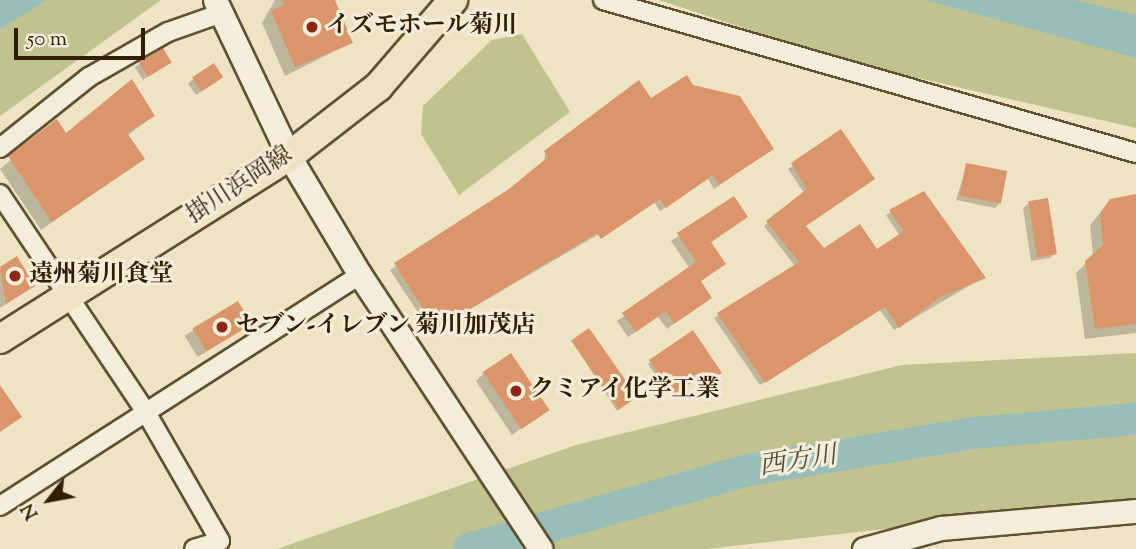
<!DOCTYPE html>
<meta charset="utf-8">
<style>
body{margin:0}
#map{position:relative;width:1136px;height:549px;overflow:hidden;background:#eee4c4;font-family:"Sorts Mill Goudy","Noto Serif JP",serif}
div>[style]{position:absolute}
.green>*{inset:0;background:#c0c28f}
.water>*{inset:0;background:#99beb7}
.shadow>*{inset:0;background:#0003;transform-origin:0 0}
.river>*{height:32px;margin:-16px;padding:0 16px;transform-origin:16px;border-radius:16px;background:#99beb7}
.building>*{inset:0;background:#da966a;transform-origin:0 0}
.roads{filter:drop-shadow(2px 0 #615031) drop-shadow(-2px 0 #615031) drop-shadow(0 2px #615031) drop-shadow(0 -2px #615031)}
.minor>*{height:18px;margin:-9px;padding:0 9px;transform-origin:9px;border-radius:9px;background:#f4edd9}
.tertiary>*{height:23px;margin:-11.5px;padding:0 11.5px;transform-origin:11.5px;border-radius:11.5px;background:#f4edd9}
.primary>*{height:28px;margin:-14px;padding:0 14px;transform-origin:14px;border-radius:14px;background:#eee4c4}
.dots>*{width:19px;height:19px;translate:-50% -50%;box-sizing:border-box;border:4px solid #f4edd9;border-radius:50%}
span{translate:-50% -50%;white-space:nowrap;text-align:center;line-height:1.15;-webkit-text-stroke:6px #f4edd9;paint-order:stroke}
.poi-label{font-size:24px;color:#321e00;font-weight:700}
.left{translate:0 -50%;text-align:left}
.street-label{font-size:24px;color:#321e00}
.water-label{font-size:26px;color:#514e37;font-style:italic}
.north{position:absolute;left:14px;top:465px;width:70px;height:70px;-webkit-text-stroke:5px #f4edd9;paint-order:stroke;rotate:239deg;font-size:19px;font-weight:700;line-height:28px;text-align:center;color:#321e00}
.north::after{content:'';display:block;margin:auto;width:24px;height:32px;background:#321e00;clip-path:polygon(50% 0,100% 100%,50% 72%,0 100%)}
.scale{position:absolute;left:14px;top:28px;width:131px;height:32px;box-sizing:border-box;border:4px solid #321e00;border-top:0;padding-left:9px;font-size:21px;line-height:24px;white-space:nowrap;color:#321e00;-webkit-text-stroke:5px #f4edd9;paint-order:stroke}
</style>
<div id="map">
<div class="green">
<div style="clip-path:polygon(0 0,161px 0,0 116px)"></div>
<div style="clip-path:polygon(659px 0,1136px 0,1136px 128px,840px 60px)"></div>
<div style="clip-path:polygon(522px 34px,570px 112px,459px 195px,421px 134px,423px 106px,492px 40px)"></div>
<div style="clip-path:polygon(1136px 353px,1136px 501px,707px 549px,277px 549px,576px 445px,902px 365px)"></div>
</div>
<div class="water">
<div style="clip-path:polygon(0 0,47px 0,0 29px)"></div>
<div style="clip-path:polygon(926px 0,1074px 0,1136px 15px,1136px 58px)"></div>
</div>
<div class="shadow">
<div style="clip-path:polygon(275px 0,333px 0,351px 43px,285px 76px,262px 23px)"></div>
<div style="left:162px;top:50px;width:15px;height:32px;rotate:58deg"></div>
<div style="clip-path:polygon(193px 79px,216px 82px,196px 95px,188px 84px)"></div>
<div style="clip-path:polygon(650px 100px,772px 149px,714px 189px,708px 179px,660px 211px,654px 202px,431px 332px,390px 270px,510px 190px,544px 163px,545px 153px)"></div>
<div style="clip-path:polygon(153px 116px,127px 136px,142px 159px,41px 230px,0 169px,57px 122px,66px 136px)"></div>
<div style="clip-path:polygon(841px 131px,805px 227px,823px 251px,876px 252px,900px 236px,886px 215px,924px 193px,984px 277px,894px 330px,880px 310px,760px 385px,714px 318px,795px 266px,764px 226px,804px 193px,788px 169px)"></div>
<div style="clip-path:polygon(967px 165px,1000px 203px,995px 208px,956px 200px)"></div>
<div style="clip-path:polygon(1136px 196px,1136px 333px,1085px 339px,1076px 273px,1093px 256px,1090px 225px,1111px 200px)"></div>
<div style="clip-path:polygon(734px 199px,746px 217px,710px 243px,724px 264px,700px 282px,710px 297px,667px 329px,658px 317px,628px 337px,617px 321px,690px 269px,671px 241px)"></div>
<div style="clip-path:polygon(1029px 203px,1055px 253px,1050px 258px,1031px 261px,1023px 208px)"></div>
<div style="clip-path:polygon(16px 259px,28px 290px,0 308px,0 269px)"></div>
<div style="left:237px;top:303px;width:25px;height:62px;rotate:58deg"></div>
<div style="clip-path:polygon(692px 332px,718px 374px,703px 384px,698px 377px,670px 396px,648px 364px)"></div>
<div style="clip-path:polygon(572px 341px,633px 399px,617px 411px)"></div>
<div style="clip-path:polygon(484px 373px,547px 410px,512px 435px,476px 381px)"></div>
</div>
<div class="river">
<div style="left:469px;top:549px;width:291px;rotate:-15.8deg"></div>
<div style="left:749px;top:470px;width:227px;rotate:-9.4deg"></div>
<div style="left:973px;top:433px;width:164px;rotate:-4.9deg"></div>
</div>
<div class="building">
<div style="clip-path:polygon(282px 0,335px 0,353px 43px,295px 67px,271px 11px,284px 5px)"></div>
<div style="left:163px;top:48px;width:17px;height:28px;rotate:59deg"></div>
<div style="left:214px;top:63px;width:17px;height:26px;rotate:57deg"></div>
<div style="clip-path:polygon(687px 75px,693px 85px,740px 96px,774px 149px,719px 185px,713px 175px,666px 208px,660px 199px,601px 239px,597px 233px,436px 329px,394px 263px,509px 189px,548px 157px,544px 151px,639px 80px,651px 98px)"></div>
<div style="clip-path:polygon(132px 79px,155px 116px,127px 133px,145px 159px,52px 222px,8px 156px,57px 119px,66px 133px)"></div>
<div style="clip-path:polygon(841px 129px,875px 179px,806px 226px,824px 248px,860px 224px,877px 249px,904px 231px,889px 210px,924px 191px,986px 278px,939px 298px,899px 328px,885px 307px,765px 383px,717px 313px,799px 262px,766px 221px,807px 189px,791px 163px)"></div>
<div style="left:966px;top:163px;width:42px;height:33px;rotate:11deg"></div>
<div style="clip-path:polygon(1136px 194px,1136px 324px,1095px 329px,1085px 261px,1103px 245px,1100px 213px,1110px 199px)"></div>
<div style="clip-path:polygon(734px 196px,748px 217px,711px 242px,726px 264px,701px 281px,712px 298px,674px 324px,666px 311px,636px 332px,622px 313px,696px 262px,677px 233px)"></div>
<div style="left:1048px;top:198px;width:57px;height:20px;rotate:81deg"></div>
<div style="clip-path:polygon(17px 256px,35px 286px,6px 304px,0 267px)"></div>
<div style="left:238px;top:301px;width:27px;height:53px;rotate:59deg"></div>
<div style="left:589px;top:328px;width:84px;height:22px;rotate:55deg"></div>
<div style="clip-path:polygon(693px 330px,722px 373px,706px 383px,701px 376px,673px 395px,649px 360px)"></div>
<div style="left:511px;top:353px;width:69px;height:34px;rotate:56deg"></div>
<div style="clip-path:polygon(0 385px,22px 417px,0 432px)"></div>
</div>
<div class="roads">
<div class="minor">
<div style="left:603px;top:0;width:555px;rotate:16.02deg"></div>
<div style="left:0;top:148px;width:114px;rotate:-38.6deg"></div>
<div style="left:89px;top:77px;width:91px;rotate:-29.7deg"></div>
<div style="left:168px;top:32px;width:57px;rotate:-19.4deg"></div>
<div style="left:0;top:194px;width:265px;rotate:56.2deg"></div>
<div style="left:147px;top:414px;width:146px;rotate:60.1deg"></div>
<div style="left:220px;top:541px;width:27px;rotate:163deg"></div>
<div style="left:0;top:506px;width:428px;rotate:-32.7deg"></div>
</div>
<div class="tertiary">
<div style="left:215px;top:0;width:173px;rotate:64.6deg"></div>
<div style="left:289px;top:156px;width:139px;rotate:59.2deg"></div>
<div style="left:360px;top:275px;width:328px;rotate:56.6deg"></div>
<div style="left:864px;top:549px;width:80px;rotate:-15.3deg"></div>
<div style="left:941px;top:528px;width:196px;rotate:-5deg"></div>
</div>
<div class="primary">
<div style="left:0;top:339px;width:342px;rotate:-32.3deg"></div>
<div style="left:289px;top:156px;width:113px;rotate:-37.8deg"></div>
<div style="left:378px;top:87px;width:115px;rotate:-49.2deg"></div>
</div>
</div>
<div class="dots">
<div style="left:312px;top:27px;background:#8f2418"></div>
<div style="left:15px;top:276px;background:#8f2418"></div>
<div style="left:222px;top:327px;background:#8f2418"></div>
<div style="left:516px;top:391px;background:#8f2418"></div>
</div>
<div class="poi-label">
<span class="left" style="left:326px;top:27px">イズモホール菊川</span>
<span class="left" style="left:29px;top:276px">遠州菊川食堂</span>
<span class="left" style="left:236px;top:327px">セブン-イレブン 菊川加茂店</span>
<span class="left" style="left:530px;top:391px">クミアイ化学工業</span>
</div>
<div class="street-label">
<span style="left:240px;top:186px;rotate:-33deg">掛川浜岡線</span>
</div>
<div class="water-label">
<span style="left:798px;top:462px;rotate:-9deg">西方川</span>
</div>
<div class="north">N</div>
<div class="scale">50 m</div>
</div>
